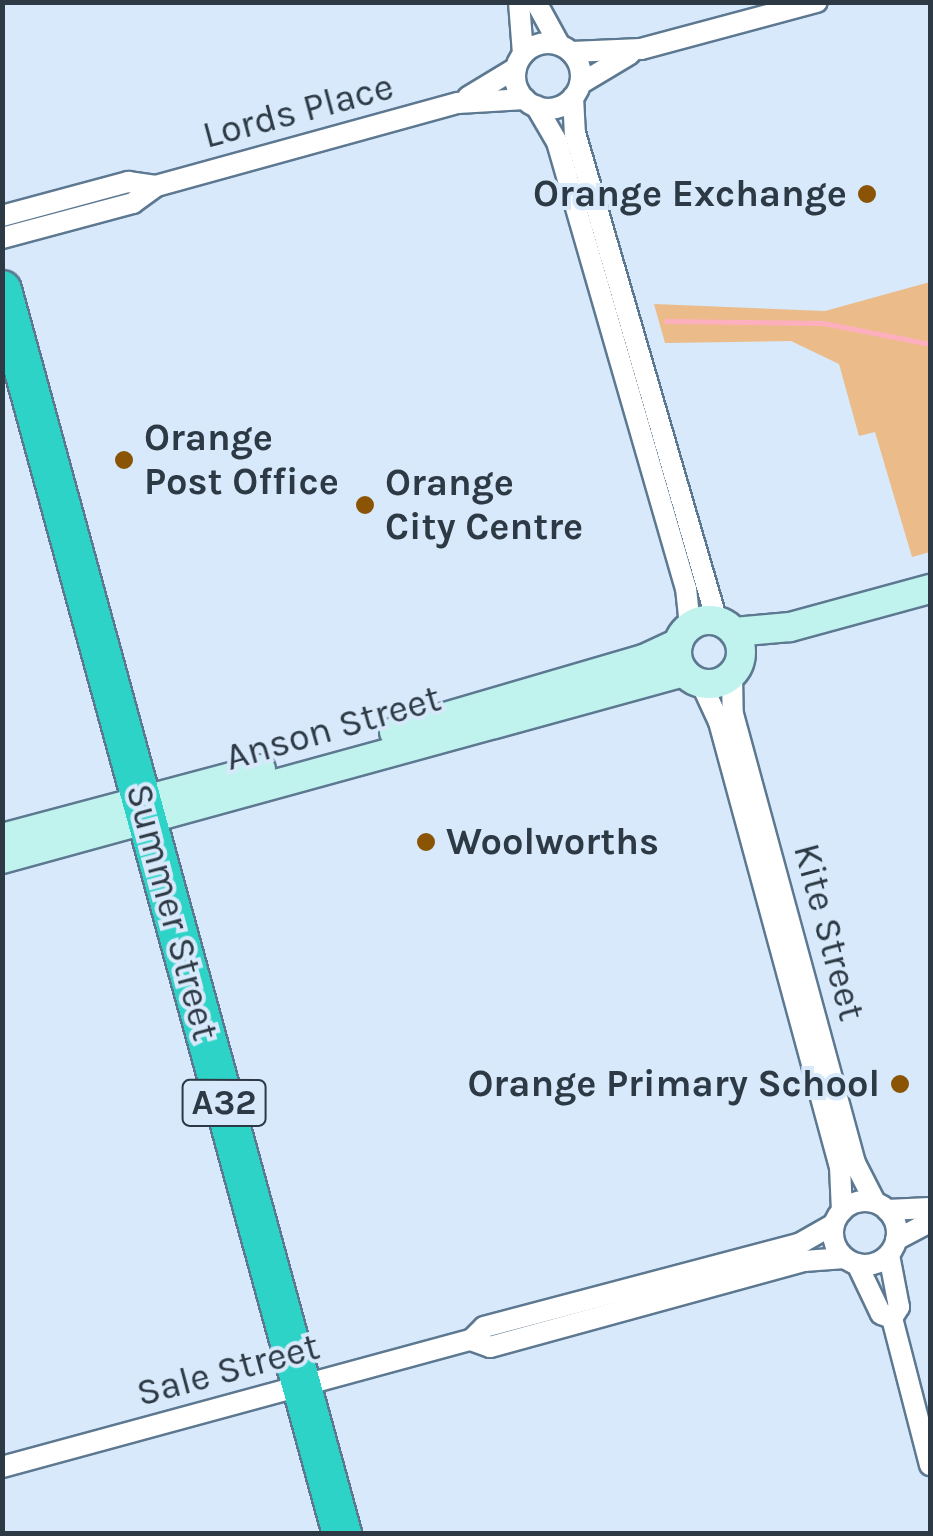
<!DOCTYPE html>
<style>
body{margin:0}
#map{position:relative;width:933px;height:1536px;overflow:hidden;background:#d7e9fa;font-family:Karla,sans-serif}
div>[style]{position:absolute}
.green>*{inset:0;background:#ebbb89}
.stream>*{height:5px;margin:-2.5px;padding:0 2.5px;transform-origin:2.5px;border-radius:2.5px;background:#feafbe}
.roads{filter:drop-shadow(2px 0 #5d7891) drop-shadow(-2px 0 #5d7891) drop-shadow(0 2px #5d7891) drop-shadow(0 -2px #5d7891)}
.street>*{height:20px;margin:-10px;padding:0 10px;transform-origin:10px;border-radius:10px;background:#fff}
.street>.ring{margin:-10px;padding:0;box-sizing:content-box;background:none;border:20px solid #fff;border-radius:50%}
.secondary>*{height:28px;margin:-14px;padding:0 14px;transform-origin:14px;border-radius:14px;background:#c0f2ee}
.secondary>.ring{margin:-14px;padding:0;box-sizing:content-box;background:none;border:28px solid #c0f2ee;border-radius:50%}
.highway>*{height:38px;margin:-19px;padding:0 19px;transform-origin:19px;border-radius:19px;background:#2ed3c7}
.dots>*{width:28px;height:28px;translate:-50% -50%;box-sizing:border-box;border:5px solid #d7e9fa;border-radius:50%}
span{translate:-50% -50%;white-space:nowrap;text-align:center;line-height:1.15;-webkit-text-stroke:8px #d7e9fa;paint-order:stroke}
.shield-label span{padding:2px 8px;background:#d7e9fa;border:2px solid;border-radius:8px;-webkit-text-stroke-width:0}
.shield-label{font-size:35px;color:#2d3944;font-weight:700}
.street-label{font-size:38px;color:#2d3944}
.poi-label{font-size:38px;color:#2d3944;font-weight:700}
.right{translate:-100% -50%;text-align:right}
.left{translate:0 -50%;text-align:left}
.frame{position:absolute;inset:0;border:5px solid #2d3944;pointer-events:none}
</style>
<div id="map">
<div class="green">
<div style="clip-path:polygon(930px 282px,930px 552px,912px 557px,875px 432px,859px 436px,839px 364px,791px 341px,665px 343px,654px 304px,825px 311px)"></div>
</div>
<div class="stream">
<div style="left:666px;top:321px;width:157px;rotate:0.7deg"></div>
<div style="left:823px;top:323px;width:109px;rotate:11.1deg"></div>
</div>
<div class="roads">
<div class="street">
<div style="left:519px;top:2px;width:52px;rotate:85.6deg"></div>
<div style="left:536px;top:2px;width:48px;rotate:61.3deg"></div>
<div class="ring" style="left:515px;top:43px;width:46px;height:46px"></div>
<div style="left:571px;top:52px;width:70px;rotate:-2.5deg"></div>
<div style="left:641px;top:49px;width:182px;rotate:-15deg"></div>
<div style="left:580px;top:84px;width:58px;rotate:-31deg"></div>
<div style="left:468px;top:97px;width:56px;rotate:-31.1deg"></div>
<div style="left:573px;top:97px;width:36px;rotate:87deg"></div>
<div style="left:575px;top:133px;width:508px;rotate:73.78deg"></div>
<div style="left:536px;top:106px;width:42px;rotate:59.7deg"></div>
<div style="left:557px;top:142px;width:464px;rotate:73.9deg"></div>
<div style="left:686px;top:588px;width:38px;rotate:84deg"></div>
<div style="left:2px;top:216px;width:131px;rotate:-15.1deg"></div>
<div style="left:128px;top:182px;width:28px;rotate:8deg"></div>
<div style="left:2px;top:238px;width:136px;rotate:-15deg"></div>
<div style="left:133px;top:203px;width:29px;rotate:-36deg"></div>
<div style="left:156px;top:186px;width:313px;rotate:-15.4deg"></div>
<div style="left:458px;top:103px;width:67px;rotate:-3.4deg"></div>
<div style="left:732px;top:675px;width:39px;rotate:89deg"></div>
<div style="left:733px;top:714px;width:465px;rotate:74.8deg"></div>
<div style="left:855px;top:1163px;width:44px;rotate:62.9deg"></div>
<div style="left:701px;top:683px;width:43px;rotate:65.2deg"></div>
<div style="left:719px;top:722px;width:460px;rotate:74.8deg"></div>
<div style="left:840px;top:1166px;width:45px;rotate:87.5deg"></div>
<div class="ring" style="left:833px;top:1201px;width:44px;height:44px"></div>
<div style="left:887px;top:1210px;width:43px;rotate:-2.7deg"></div>
<div style="left:896px;top:1240px;width:38px;rotate:-28deg"></div>
<div style="left:889px;top:1255px;width:53px;rotate:79.1deg"></div>
<div style="left:899px;top:1307px;width:13px;rotate:122deg"></div>
<div style="left:892px;top:1318px;width:152px;rotate:75.5deg"></div>
<div style="left:857px;top:1264px;width:55px;rotate:64.4deg"></div>
<div style="left:881px;top:1314px;width:12px;rotate:20deg"></div>
<div style="left:471px;top:1340px;width:20px;rotate:20deg"></div>
<div style="left:490px;top:1347px;width:326px;rotate:-15.3deg"></div>
<div style="left:804px;top:1261px;width:41px;rotate:-4.2deg"></div>
<div style="left:2px;top:1467px;width:486px;rotate:-15.2deg"></div>
<div style="left:471px;top:1340px;width:18px;rotate:-45deg"></div>
<div style="left:484px;top:1327px;width:326px;rotate:-14.8deg"></div>
<div style="left:799px;top:1244px;width:40px;rotate:-29.7deg"></div>
</div>
<div class="secondary">
<div class="ring" style="left:677px;top:620px;width:36px;height:36px"></div>
<div style="left:734px;top:632px;width:56px;rotate:-5.1deg"></div>
<div style="left:790px;top:627px;width:145px;rotate:-15.2deg"></div>
<div style="left:394px;top:732px;width:260px;rotate:-16.3deg"></div>
<div style="left:644px;top:659px;width:38px;rotate:-25deg"></div>
<div style="left:2px;top:838px;width:268px;rotate:-14.9deg"></div>
<div style="left:2px;top:859px;width:707px;rotate:-15.33deg"></div>
</div>
<div class="highway">
<div style="left:2px;top:290px;width:1290px;rotate:74.71deg"></div>
</div>
</div>
<div class="dots">
<div style="left:867px;top:194px;background:#8a5404"></div>
<div style="left:124px;top:460px;background:#8a5404"></div>
<div style="left:365px;top:505px;background:#8a5404"></div>
<div style="left:426px;top:842px;background:#8a5404"></div>
<div style="left:900px;top:1084px;background:#8a5404"></div>
</div>
<div class="shield-label">
<span style="left:224px;top:1103px">A32</span>
</div>
<div class="street-label">
<span style="left:298px;top:111px;rotate:-15deg">Lords Place</span>
<span style="left:333px;top:728px;rotate:-16deg">Anson Street</span>
<span style="left:172px;top:912px;rotate:75deg">Summer Street</span>
<span style="left:829px;top:932px;rotate:75deg">Kite Street</span>
<span style="left:228px;top:1370px;rotate:-15deg">Sale Street</span>
</div>
<div class="poi-label">
<span class="right" style="left:847px;top:194px">Orange Exchange</span>
<span class="left" style="left:144px;top:460px">Orange<br>Post Office</span>
<span class="left" style="left:385px;top:505px">Orange<br>City Centre</span>
<span class="left" style="left:446px;top:842px">Woolworths</span>
<span class="right" style="left:880px;top:1084px">Orange Primary School</span>
</div>
<div class="frame"></div>
</div>
